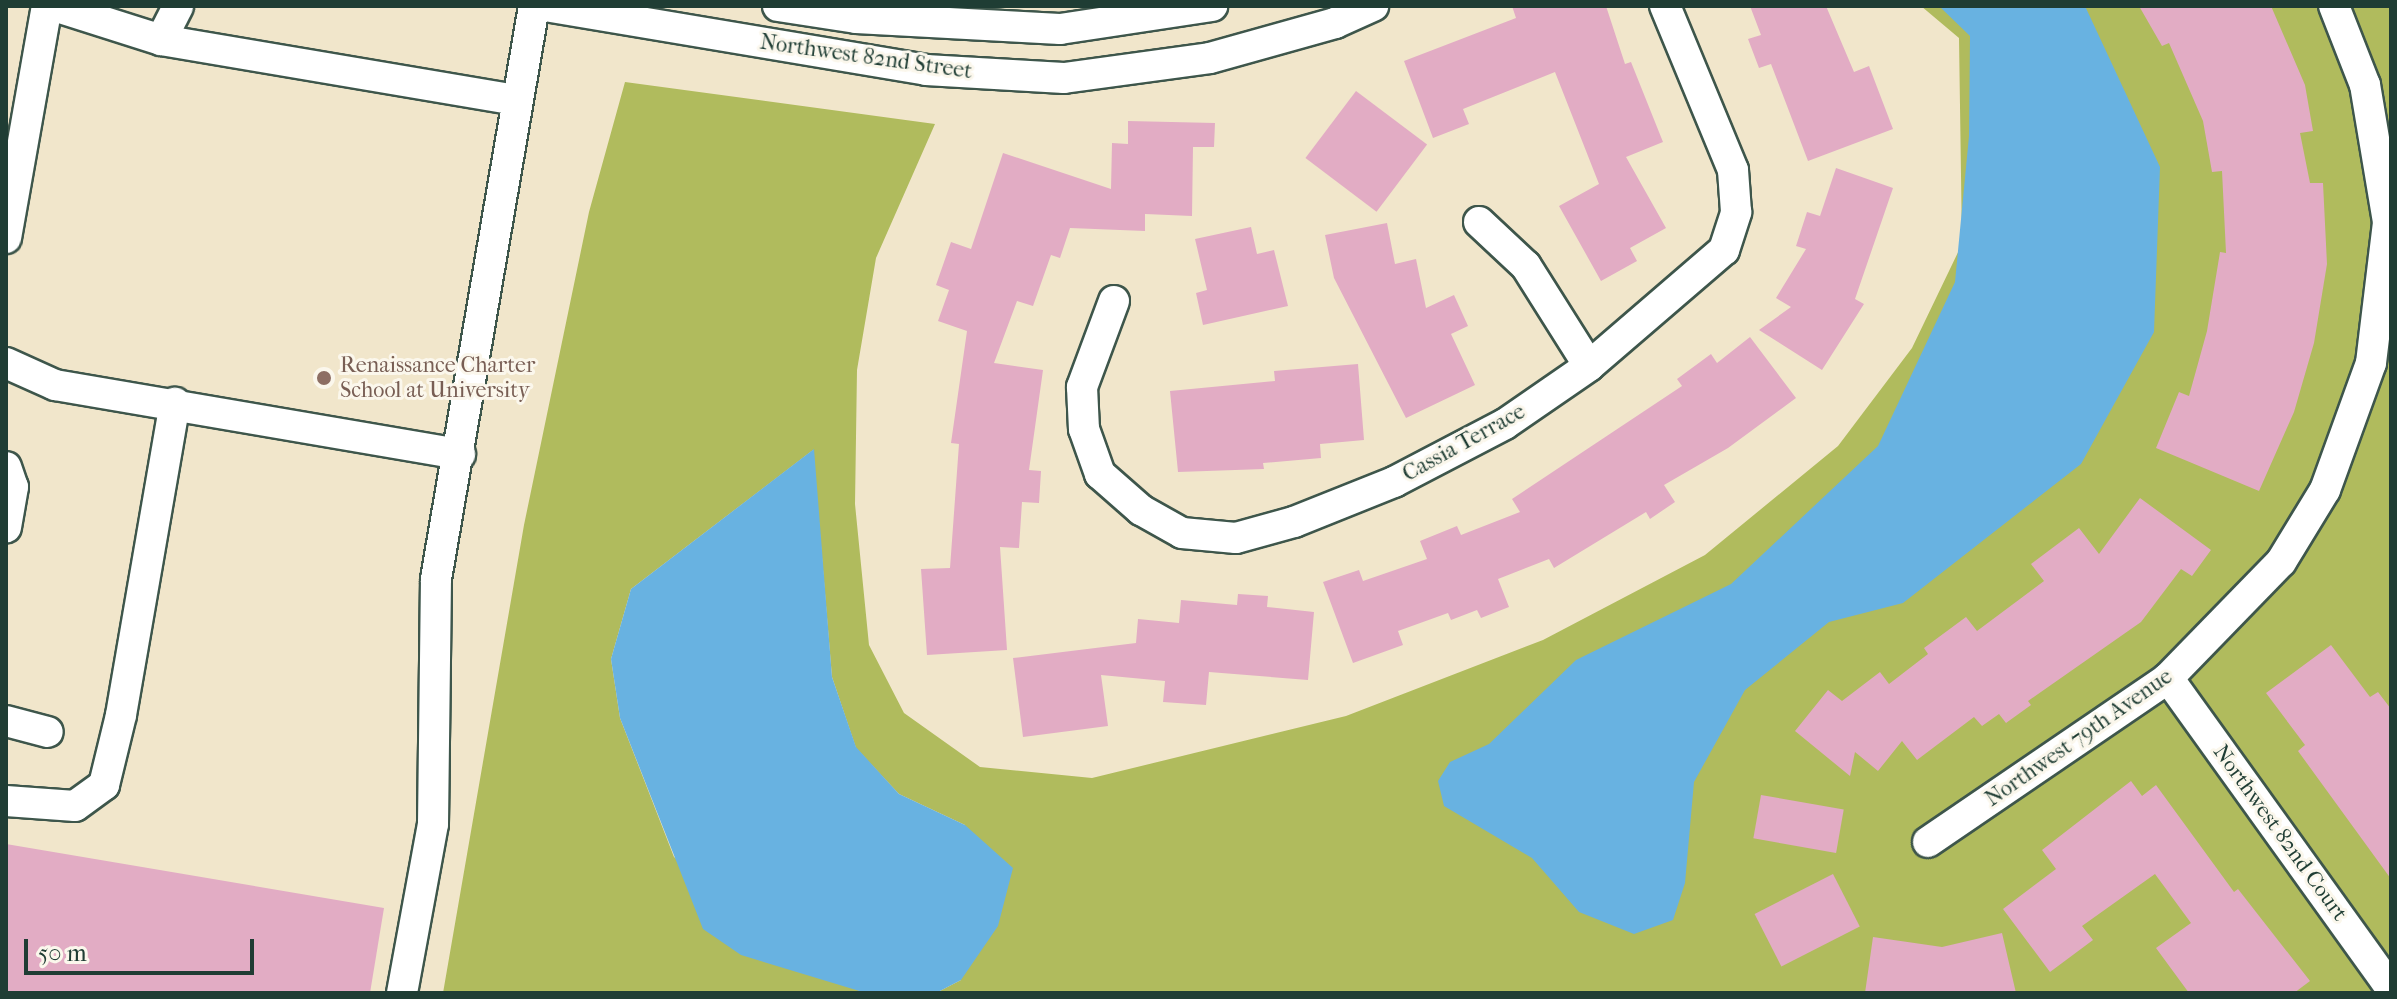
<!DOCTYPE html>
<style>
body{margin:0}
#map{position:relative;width:2397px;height:999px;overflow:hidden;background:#f1e6cb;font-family:"IM FELL French Canon",serif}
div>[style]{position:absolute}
.green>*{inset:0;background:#b0bb5d}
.water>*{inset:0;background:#68b2e1}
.building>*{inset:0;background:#e2acc4;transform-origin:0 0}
.roads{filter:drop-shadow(2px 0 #3e564b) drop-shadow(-2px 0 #3e564b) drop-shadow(0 2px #3e564b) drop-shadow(0 -2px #3e564b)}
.minor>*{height:30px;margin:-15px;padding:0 15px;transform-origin:15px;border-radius:15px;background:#fff}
.dots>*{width:22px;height:22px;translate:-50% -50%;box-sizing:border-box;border:4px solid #fbf7ec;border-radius:50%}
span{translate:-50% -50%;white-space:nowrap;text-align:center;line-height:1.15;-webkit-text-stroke:6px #fbf7ec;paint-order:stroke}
.street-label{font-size:22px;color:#1f3d34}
.education-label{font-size:22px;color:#785e54}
.left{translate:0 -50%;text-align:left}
.frame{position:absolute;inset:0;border:8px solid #1f3d34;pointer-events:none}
.scale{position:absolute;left:24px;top:939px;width:230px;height:36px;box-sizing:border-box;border:4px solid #1f3d34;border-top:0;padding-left:10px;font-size:24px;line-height:28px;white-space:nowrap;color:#1f3d34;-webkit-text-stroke:6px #fbf7ec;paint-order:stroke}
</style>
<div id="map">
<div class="green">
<div style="clip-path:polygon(1921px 6px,2391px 6px,2391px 993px,936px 993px,961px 980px,965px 825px,899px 794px,856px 748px,832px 677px,813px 450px,631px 589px,611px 659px,620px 718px,674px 857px,821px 976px,866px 993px,443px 993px,524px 525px,589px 212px,625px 82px,935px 124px,876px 258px,857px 370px,855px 504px,869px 645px,904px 713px,980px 767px,1092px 778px,1346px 716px,1543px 640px,1705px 555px,1838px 446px,1912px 348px,1962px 244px,1959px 38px)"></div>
</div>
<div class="water">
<div style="clip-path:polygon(1939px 6px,2085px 6px,2160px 167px,2154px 332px,2081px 464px,1903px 603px,1829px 622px,1745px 690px,1694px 782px,1685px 883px,1673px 920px,1634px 934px,1579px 912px,1532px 858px,1444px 806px,1438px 781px,1450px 762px,1489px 744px,1576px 660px,1731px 584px,1878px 446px,1955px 282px,1969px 136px,1970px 36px)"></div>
<div style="clip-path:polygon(814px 449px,832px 677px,856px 747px,899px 794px,965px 825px,1013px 868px,998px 926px,961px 980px,936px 993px,866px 993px,741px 955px,703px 929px,620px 718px,611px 659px,631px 589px)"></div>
</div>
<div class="building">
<div style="clip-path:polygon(1512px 6px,1606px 6px,1625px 64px,1631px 62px,1663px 142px,1626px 157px,1666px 228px,1630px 248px,1637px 261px,1601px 281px,1559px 206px,1599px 184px,1555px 72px,1463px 109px,1469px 124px,1433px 138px,1404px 61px,1516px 18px)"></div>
<div style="clip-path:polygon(1750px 6px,1826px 6px,1854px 72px,1869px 66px,1893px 129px,1808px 161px,1771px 64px,1759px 68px,1748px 39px,1761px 35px)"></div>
<div style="clip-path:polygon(2139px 6px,2271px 6px,2305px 85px,2313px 131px,2300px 133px,2310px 183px,2323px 183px,2327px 264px,2314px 343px,2294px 412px,2259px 491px,2156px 448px,2179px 392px,2189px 396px,2207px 331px,2220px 252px,2226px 253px,2222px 171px,2212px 172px,2203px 121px,2169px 43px,2162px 46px)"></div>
<div style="left:1356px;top:91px;width:89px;height:84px;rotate:37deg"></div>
<div style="clip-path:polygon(1128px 121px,1215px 123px,1214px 147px,1193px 147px,1192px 216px,1145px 214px,1145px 231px,1070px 228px,1060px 258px,1051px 255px,1033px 306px,1017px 301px,994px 363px,1043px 370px,1029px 470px,1041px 471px,1039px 503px,1022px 502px,1019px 548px,1000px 547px,1007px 650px,927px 655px,921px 569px,950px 568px,959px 444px,951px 443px,967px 331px,938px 321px,949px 290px,936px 285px,951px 242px,971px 249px,1003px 153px,1111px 189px,1112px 143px,1128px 144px)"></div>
<div style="clip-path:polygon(1836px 168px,1893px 188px,1855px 299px,1864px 304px,1822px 370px,1759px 330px,1791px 307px,1776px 298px,1806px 249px,1796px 246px,1807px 212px,1820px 216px)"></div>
<div style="clip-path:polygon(1387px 223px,1395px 264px,1416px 259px,1426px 308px,1454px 295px,1468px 326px,1451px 334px,1475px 385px,1406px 418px,1334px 278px,1325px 235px)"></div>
<div style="clip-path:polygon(1251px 227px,1257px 254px,1274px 250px,1288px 306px,1203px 325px,1196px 293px,1207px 290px,1195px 239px)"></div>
<div style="clip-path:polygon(1750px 337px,1796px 398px,1728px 448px,1664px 485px,1675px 502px,1650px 519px,1646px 512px,1554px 568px,1549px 559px,1498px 579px,1509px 607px,1481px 618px,1477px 610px,1451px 620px,1448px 613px,1398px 631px,1403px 645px,1353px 663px,1323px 582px,1359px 570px,1363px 581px,1427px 559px,1420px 541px,1457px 526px,1461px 535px,1520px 512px,1512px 499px,1682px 386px,1677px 379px,1711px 354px,1717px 363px)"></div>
<div style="clip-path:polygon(1358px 364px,1364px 440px,1320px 444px,1321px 458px,1263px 463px,1264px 469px,1178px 472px,1170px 391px,1275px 381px,1274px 371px)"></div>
<div style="clip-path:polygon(2140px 498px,2211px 550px,2192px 576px,2181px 569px,2141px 622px,2028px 701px,2031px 705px,2006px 723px,1999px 714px,1982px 726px,1974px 717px,1917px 760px,1902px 741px,1878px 771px,1855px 752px,1850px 776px,1795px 731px,1828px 690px,1842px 701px,1880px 672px,1889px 684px,1928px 654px,1924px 648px,1966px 617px,1977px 631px,2044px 581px,2031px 564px,2079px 528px,2099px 554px)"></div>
<div style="clip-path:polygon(1238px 594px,1268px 596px,1267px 607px,1314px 612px,1308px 680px,1209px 672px,1206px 705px,1163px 702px,1165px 681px,1101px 675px,1108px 726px,1023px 737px,1013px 658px,1136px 643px,1138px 619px,1179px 623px,1181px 600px,1237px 605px)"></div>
<div style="clip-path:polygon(2331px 645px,2370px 697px,2378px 692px,2391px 709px,2391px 879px,2298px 751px,2305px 745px,2266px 693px)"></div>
<div style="clip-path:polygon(2131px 781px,2142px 796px,2156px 785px,2234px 892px,2238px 889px,2310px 981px,2294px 993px,2189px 993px,2156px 948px,2191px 923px,2155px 874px,2082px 926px,2093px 940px,2050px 972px,2003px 909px,2056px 869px,2042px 850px)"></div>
<div style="left:1761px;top:795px;width:84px;height:44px;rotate:10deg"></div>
<div style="clip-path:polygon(6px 844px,384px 908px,370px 993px,6px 993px)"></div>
<div style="left:1833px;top:874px;width:59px;height:88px;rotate:63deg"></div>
<div style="clip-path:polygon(2002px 933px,2016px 993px,1865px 993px,1873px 937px,1942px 947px)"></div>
</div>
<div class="roads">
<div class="minor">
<div style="left:54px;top:6px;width:112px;rotate:17.6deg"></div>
<div style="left:161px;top:40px;width:360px;rotate:9.6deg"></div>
<div style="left:545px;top:6px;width:386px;rotate:9.5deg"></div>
<div style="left:926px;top:70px;width:138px;rotate:3.3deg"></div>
<div style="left:1064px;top:78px;width:147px;rotate:-7.8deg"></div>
<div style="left:1210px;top:58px;width:130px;rotate:-15.6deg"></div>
<div style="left:1335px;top:23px;width:42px;rotate:-24.1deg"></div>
<div style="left:778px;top:6px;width:79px;rotate:8.7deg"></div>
<div style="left:856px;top:18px;width:204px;rotate:3.1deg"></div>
<div style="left:1060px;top:29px;width:154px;rotate:-8.6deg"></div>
<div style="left:161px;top:40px;width:38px;rotate:-63deg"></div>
<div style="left:1479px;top:222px;width:64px;rotate:43.1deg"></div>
<div style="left:1526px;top:266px;width:118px;rotate:57.8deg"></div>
<div style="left:6px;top:238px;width:236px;rotate:-80deg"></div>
<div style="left:1114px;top:301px;width:92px;rotate:110.4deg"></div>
<div style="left:1082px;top:387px;width:42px;rotate:87.3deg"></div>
<div style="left:1084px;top:429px;width:48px;rotate:70.4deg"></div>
<div style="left:1100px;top:474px;width:55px;rotate:41.3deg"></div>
<div style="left:1141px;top:510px;width:47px;rotate:29.3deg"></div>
<div style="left:1182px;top:533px;width:54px;rotate:5.3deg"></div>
<div style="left:1236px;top:538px;width:60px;rotate:-15.4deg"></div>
<div style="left:1294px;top:522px;width:108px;rotate:-21.8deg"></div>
<div style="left:1394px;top:482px;width:125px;rotate:-27.6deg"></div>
<div style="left:1505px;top:424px;width:102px;rotate:-34.6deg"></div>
<div style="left:1589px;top:366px;width:178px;rotate:-40.7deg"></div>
<div style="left:1724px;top:250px;width:40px;rotate:-72deg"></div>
<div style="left:1736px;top:212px;width:42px;rotate:-94.1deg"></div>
<div style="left:1733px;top:170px;width:178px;rotate:-112.5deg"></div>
<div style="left:6px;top:363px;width:54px;rotate:24.2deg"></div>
<div style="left:55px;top:385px;width:411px;rotate:9.7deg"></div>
<div style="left:6px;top:467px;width:21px;rotate:71deg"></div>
<div style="left:13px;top:487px;width:41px;rotate:99.9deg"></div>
<div style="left:2168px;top:678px;width:382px;rotate:54.3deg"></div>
<div style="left:6px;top:721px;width:43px;rotate:14.7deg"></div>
<div style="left:6px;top:801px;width:69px;rotate:4.1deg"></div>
<div style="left:75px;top:806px;width:36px;rotate:-36deg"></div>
<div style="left:104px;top:785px;width:72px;rotate:-76.3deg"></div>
<div style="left:121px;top:715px;width:317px;rotate:-80.2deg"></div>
<div style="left:1928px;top:842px;width:291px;rotate:-34.3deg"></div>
<div style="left:2168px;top:678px;width:162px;rotate:-45.8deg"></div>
<div style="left:2281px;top:562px;width:84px;rotate:-58.6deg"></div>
<div style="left:2325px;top:490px;width:135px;rotate:-70.1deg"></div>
<div style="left:2371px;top:363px;width:142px;rotate:-83.1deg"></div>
<div style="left:2388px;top:222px;width:139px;rotate:-99.5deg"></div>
<div style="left:2365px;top:85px;width:85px;rotate:-111.4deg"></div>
<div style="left:402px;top:993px;width:172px;rotate:-79.6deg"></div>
<div style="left:433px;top:824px;width:245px;rotate:-89.3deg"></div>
<div style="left:436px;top:579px;width:581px;rotate:-80.29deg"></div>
</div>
</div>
<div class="dots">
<div style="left:324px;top:378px;background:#8d6e63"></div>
</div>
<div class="street-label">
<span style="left:866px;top:57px;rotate:8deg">Northwest 82nd Street</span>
<span style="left:1464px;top:443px;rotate:-29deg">Cassia Terrace</span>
<span style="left:2079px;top:738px;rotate:-35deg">Northwest 79th Avenue</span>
<span style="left:2280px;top:833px;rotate:54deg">Northwest 82nd Court</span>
</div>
<div class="education-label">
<span class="left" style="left:340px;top:378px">Renaissance Charter<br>School at University</span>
</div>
<div class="frame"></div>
<div class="scale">50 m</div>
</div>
